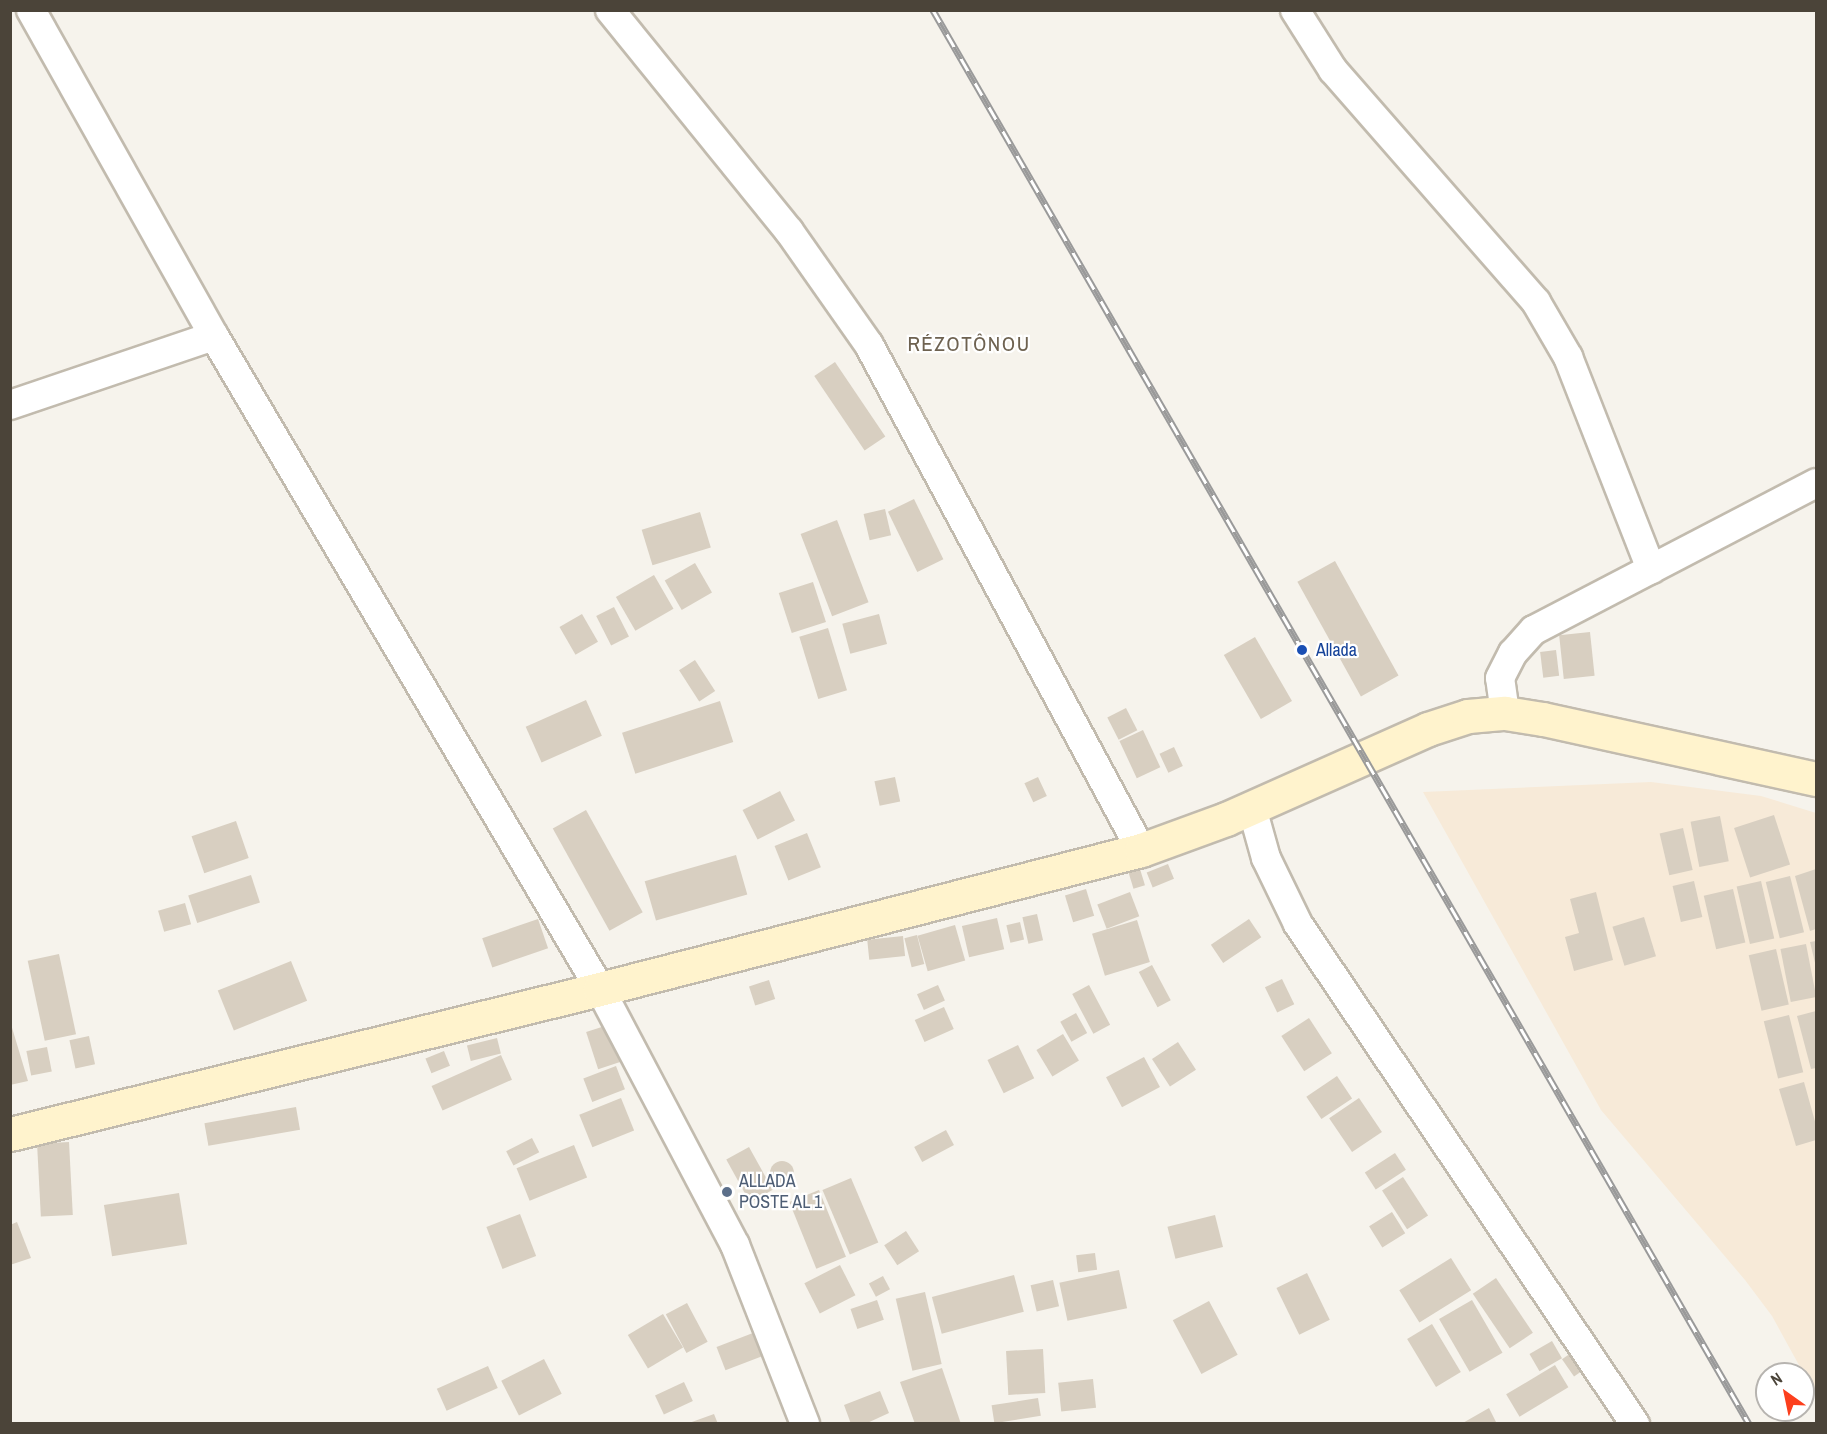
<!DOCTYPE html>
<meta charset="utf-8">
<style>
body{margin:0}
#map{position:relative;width:1827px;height:1434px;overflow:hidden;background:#f6f3ec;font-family:"Archivo Narrow",sans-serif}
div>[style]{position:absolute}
.commercial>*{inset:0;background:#f7ead8}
.building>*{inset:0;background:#d8cfc1;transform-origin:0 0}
.round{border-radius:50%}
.roads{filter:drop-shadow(2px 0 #c2bbae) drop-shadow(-2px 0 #c2bbae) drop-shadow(0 2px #c2bbae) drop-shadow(0 -2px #c2bbae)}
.street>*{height:28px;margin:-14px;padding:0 14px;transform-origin:14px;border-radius:14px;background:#fff}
.secondary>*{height:33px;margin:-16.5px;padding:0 16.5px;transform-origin:16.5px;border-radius:16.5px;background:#fff3cd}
.rail>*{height:7px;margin-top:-3.5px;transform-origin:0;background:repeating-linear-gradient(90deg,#fff 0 14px,#9a9a9a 0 28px);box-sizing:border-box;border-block:2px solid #9a9a9a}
.dots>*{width:16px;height:16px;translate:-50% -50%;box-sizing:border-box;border:3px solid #fff;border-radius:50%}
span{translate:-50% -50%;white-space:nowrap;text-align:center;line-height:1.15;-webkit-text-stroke:4.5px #fff;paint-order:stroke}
.transit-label{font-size:18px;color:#164399}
.left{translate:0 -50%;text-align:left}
.service-label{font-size:18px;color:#4e5e75}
.quarter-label{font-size:21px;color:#6e6250;letter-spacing:1.5px}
.frame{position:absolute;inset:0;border:12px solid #4b4439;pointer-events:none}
.north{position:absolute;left:1755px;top:1362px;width:60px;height:60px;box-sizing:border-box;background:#fff;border:2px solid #b7b4b0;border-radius:50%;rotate:327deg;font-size:16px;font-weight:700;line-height:24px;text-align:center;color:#4b4439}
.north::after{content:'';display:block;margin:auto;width:21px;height:27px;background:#fc3f1d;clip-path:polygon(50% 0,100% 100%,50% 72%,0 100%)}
</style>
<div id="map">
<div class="commercial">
<div style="clip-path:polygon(1651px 782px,1761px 796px,1816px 813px,1816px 1396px,1772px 1316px,1745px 1280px,1601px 1110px,1423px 792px)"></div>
</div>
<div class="building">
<div style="left:835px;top:362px;width:90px;height:25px;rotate:56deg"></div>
<div style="left:914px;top:499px;width:67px;height:29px;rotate:64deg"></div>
<div style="left:885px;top:509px;width:27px;height:22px;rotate:77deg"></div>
<div style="left:700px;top:512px;width:37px;height:61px;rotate:73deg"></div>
<div style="left:837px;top:520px;width:88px;height:39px;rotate:69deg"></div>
<div style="left:1335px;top:561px;width:131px;height:43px;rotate:61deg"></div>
<div style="left:695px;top:563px;width:34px;height:35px;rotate:60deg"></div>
<div style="left:654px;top:575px;width:39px;height:44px;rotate:60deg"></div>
<div style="left:813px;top:582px;width:42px;height:36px;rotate:72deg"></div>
<div style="left:614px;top:607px;width:33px;height:20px;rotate:63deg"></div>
<div style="left:582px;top:614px;width:32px;height:26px;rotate:60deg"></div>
<div style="left:879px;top:614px;width:31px;height:38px;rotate:75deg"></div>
<div style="left:828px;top:628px;width:65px;height:30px;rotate:73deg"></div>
<div style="left:1590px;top:632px;width:44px;height:31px;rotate:84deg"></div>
<div style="left:1255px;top:637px;width:74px;height:36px;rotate:60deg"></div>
<div style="left:1556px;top:650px;width:26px;height:16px;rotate:83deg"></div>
<div style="left:695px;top:660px;width:37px;height:19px;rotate:57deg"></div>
<div style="left:586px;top:700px;width:39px;height:66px;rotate:66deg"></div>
<div style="left:720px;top:701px;width:43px;height:103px;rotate:72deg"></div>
<div style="left:1126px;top:708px;width:25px;height:21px;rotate:63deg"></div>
<div style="left:1143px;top:730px;width:41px;height:26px;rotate:65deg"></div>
<div style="left:1174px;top:747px;width:21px;height:16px;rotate:65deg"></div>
<div style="left:895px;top:777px;width:25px;height:21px;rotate:78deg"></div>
<div style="left:1038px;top:777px;width:21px;height:15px;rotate:65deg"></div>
<div style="left:780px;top:791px;width:33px;height:42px;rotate:63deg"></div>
<div style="left:586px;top:810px;width:117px;height:38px;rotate:61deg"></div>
<div style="left:1774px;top:815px;width:52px;height:42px;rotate:72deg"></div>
<div style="left:1720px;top:816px;width:46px;height:30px;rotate:79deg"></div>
<div style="left:236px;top:821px;width:39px;height:47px;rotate:71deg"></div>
<div style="left:1683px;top:828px;width:43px;height:24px;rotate:77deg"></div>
<div style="left:807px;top:833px;width:37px;height:35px;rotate:68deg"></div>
<div style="left:736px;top:855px;width:41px;height:95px;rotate:74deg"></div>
<div style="left:1168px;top:864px;width:16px;height:23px;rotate:68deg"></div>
<div style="left:1140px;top:869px;width:17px;height:12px;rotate:73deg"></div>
<div style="clip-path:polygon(1816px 869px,1816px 929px,1810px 931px,1795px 876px)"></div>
<div style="left:251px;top:875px;width:29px;height:66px;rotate:72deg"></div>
<div style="left:1790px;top:876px;width:58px;height:25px;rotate:76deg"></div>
<div style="left:1694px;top:881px;width:37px;height:22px;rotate:77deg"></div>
<div style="left:1761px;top:881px;width:59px;height:25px;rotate:77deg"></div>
<div style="left:1086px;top:889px;width:28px;height:22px;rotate:73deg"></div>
<div style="left:1733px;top:889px;width:55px;height:30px;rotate:77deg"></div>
<div style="left:1130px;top:892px;width:26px;height:35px;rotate:69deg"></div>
<div style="clip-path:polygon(1596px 892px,1613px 960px,1574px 971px,1565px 937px,1579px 933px,1570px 899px)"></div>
<div style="left:185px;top:903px;width:22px;height:28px;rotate:74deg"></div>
<div style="left:1037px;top:914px;width:27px;height:15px;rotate:77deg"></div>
<div style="left:1644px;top:917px;width:41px;height:33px;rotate:73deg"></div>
<div style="left:997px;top:918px;width:32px;height:36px;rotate:77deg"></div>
<div style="left:538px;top:919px;width:31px;height:59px;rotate:71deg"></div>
<div style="left:1249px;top:919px;width:22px;height:46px;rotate:56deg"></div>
<div style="left:1137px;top:920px;width:44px;height:47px;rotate:73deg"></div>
<div style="left:1020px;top:922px;width:18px;height:14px;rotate:77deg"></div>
<div style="left:955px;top:925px;width:37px;height:39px;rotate:74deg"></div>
<div style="left:917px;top:935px;width:30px;height:13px;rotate:76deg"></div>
<div style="left:903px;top:936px;width:20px;height:36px;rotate:84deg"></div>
<div style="clip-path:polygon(1816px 941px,1816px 967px,1810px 942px)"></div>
<div style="left:1806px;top:944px;width:54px;height:26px;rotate:79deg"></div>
<div style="left:1776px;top:949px;width:57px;height:28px;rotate:77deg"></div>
<div style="left:59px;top:954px;width:82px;height:32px;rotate:78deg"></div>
<div style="left:291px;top:961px;width:43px;height:79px;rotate:68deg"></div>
<div style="left:1152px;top:965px;width:40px;height:15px;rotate:62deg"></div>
<div style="left:1282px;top:979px;width:28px;height:19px;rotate:64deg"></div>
<div style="left:769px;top:980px;width:20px;height:21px;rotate:72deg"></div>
<div style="left:938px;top:985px;width:17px;height:23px;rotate:66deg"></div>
<div style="left:1089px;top:985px;width:45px;height:19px;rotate:62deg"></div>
<div style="left:944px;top:1007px;width:24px;height:32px;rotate:66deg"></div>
<div style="clip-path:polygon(1816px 1011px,1816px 1068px,1811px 1069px,1797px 1016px)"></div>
<div style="left:1076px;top:1013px;width:23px;height:18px;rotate:61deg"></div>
<div style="left:1789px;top:1015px;width:59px;height:26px;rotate:76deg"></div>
<div style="left:1309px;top:1018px;width:42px;height:33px;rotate:57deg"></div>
<div style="clip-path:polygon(10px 1021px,28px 1081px,10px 1085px)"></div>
<div style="left:608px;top:1025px;width:39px;height:23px;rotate:72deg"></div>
<div style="left:1063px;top:1034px;width:31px;height:31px;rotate:59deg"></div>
<div style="left:89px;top:1036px;width:29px;height:20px;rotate:78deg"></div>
<div style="left:497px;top:1038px;width:16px;height:31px;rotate:76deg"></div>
<div style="left:1178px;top:1042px;width:33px;height:31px;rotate:57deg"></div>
<div style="left:1018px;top:1045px;width:37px;height:34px;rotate:64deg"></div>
<div style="left:47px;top:1047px;width:25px;height:21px;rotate:79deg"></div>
<div style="left:444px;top:1051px;width:16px;height:20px;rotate:68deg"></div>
<div style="left:501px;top:1055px;width:27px;height:76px;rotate:66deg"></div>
<div style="left:1144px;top:1057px;width:34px;height:43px;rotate:62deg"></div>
<div style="left:616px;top:1066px;width:25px;height:35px;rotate:69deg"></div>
<div style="left:1337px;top:1076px;width:27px;height:37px;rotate:56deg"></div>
<div style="clip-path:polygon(1804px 1082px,1816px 1125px,1816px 1140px,1796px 1146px,1779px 1089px)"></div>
<div style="left:621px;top:1098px;width:35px;height:45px;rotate:68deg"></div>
<div style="left:1359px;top:1098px;width:41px;height:36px;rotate:56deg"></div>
<div style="left:296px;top:1107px;width:23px;height:93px;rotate:80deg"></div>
<div style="left:946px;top:1130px;width:17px;height:36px;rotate:62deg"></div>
<div style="left:532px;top:1138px;width:16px;height:29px;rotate:63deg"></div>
<div style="left:69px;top:1142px;width:73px;height:32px;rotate:87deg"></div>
<div style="left:574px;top:1145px;width:35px;height:62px;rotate:68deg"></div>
<div style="left:749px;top:1147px;width:49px;height:26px;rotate:61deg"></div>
<div style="left:1395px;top:1153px;width:20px;height:36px;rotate:57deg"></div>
<div class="round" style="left:770px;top:1161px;width:24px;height:24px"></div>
<div style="left:1403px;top:1177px;width:46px;height:25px;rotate:57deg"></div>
<div style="left:851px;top:1178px;width:70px;height:31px;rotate:67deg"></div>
<div style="left:819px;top:1190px;width:72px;height:32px;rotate:68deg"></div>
<div style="left:179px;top:1193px;width:52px;height:76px;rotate:81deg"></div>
<div style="left:1392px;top:1212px;width:25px;height:27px;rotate:58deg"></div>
<div style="left:520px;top:1214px;width:45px;height:36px;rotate:69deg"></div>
<div style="left:1215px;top:1215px;width:33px;height:49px;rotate:76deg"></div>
<div style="clip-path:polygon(17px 1222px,31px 1258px,10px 1265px,10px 1225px)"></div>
<div style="left:906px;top:1231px;width:24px;height:26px;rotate:57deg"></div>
<div style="left:1095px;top:1253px;width:17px;height:19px;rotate:83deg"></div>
<div style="left:1451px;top:1258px;width:38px;height:61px;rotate:58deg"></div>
<div style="left:840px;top:1265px;width:34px;height:40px;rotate:63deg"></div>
<div style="left:1119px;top:1270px;width:39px;height:61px;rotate:78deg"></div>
<div style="left:1307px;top:1273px;width:52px;height:34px;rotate:64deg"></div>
<div style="left:1014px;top:1275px;width:38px;height:85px;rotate:75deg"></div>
<div style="left:883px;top:1276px;width:15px;height:16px;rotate:62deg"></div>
<div style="left:1496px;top:1278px;width:66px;height:28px;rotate:56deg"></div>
<div style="left:1053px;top:1280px;width:27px;height:23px;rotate:77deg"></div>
<div style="left:925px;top:1292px;width:74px;height:30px;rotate:77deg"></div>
<div style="left:877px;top:1300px;width:21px;height:28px;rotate:71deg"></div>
<div style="left:1472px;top:1300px;width:61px;height:38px;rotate:60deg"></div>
<div style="left:1209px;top:1301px;width:61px;height:41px;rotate:62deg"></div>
<div style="left:687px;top:1303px;width:44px;height:24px;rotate:62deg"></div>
<div style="left:663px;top:1314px;width:39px;height:41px;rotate:59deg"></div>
<div style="left:1432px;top:1324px;width:56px;height:29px;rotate:59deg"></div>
<div style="left:766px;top:1328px;width:25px;height:53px;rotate:69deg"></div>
<div style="left:1552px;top:1341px;width:20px;height:26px;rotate:60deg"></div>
<div style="left:1043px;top:1349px;width:44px;height:37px;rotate:87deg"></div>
<div style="left:1571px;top:1353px;width:21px;height:11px;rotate:55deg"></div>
<div style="left:544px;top:1359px;width:39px;height:48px;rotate:63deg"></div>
<div style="left:1555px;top:1365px;width:26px;height:57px;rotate:59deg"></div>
<div style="left:488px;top:1366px;width:24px;height:56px;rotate:66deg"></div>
<div style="clip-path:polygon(942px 1368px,961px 1424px,915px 1424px,900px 1382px)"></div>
<div style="left:1093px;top:1379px;width:29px;height:35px;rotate:84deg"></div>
<div style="left:684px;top:1382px;width:21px;height:32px;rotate:65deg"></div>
<div style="clip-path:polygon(880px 1391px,889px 1413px,865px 1424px,851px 1424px,844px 1405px)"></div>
<div style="left:1038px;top:1398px;width:18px;height:47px;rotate:81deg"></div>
<div style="clip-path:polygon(1489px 1408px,1497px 1424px,1461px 1424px)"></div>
<div style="clip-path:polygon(714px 1414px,718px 1424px,689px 1424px,689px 1423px)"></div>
</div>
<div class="roads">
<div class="street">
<div style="left:31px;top:10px;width:374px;rotate:60.7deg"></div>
<div style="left:214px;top:336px;width:759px;rotate:59.41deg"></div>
<div style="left:600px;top:989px;width:289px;rotate:62.2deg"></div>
<div style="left:735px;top:1245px;width:192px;rotate:68.6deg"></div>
<div style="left:610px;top:10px;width:284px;rotate:51deg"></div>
<div style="left:789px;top:231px;width:139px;rotate:54.9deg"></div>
<div style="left:869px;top:345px;width:574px;rotate:61.69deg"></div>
<div style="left:1295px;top:10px;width:71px;rotate:57.7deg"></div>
<div style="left:1333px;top:70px;width:308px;rotate:48.8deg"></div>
<div style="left:1536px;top:302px;width:64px;rotate:59.8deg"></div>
<div style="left:1568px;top:357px;width:228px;rotate:68.6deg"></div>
<div style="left:10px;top:405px;width:215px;rotate:-18.7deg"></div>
<div style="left:1505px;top:713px;width:35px;rotate:-98deg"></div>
<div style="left:1500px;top:678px;width:28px;rotate:-63deg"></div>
<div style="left:1513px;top:653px;width:31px;rotate:-48deg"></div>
<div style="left:1534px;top:630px;width:318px;rotate:-27.5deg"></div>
<div style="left:1252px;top:808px;width:52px;rotate:74.4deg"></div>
<div style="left:1266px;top:858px;width:73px;rotate:64.1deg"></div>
<div style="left:1298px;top:924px;width:603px;rotate:56.02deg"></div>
</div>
<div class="secondary">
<div style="left:10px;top:1134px;width:608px;rotate:-13.81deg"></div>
<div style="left:600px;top:989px;width:559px;rotate:-14.41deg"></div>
<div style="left:1141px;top:850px;width:90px;rotate:-20deg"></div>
<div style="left:1226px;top:819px;width:221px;rotate:-24deg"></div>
<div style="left:1428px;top:729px;width:42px;rotate:-18deg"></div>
<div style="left:1468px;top:716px;width:37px;rotate:-5deg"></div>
<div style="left:1505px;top:713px;width:38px;rotate:9deg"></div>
<div style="left:1543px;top:719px;width:280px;rotate:12.4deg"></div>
</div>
</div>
<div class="rail">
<div style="left:933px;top:10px;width:1633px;rotate:60.01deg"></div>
</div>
<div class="dots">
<div style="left:1302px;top:650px;background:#1a4fb4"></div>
<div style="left:727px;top:1192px;background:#5c6f8a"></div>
</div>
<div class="transit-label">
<span class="left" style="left:1316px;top:650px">Allada</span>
</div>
<div class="service-label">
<span class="left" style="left:739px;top:1192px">ALLADA<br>POSTE AL 1</span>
</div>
<div class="quarter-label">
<span style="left:969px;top:344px">RÉZOTÔNOU</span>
</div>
<div class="frame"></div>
<div class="north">N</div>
</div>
